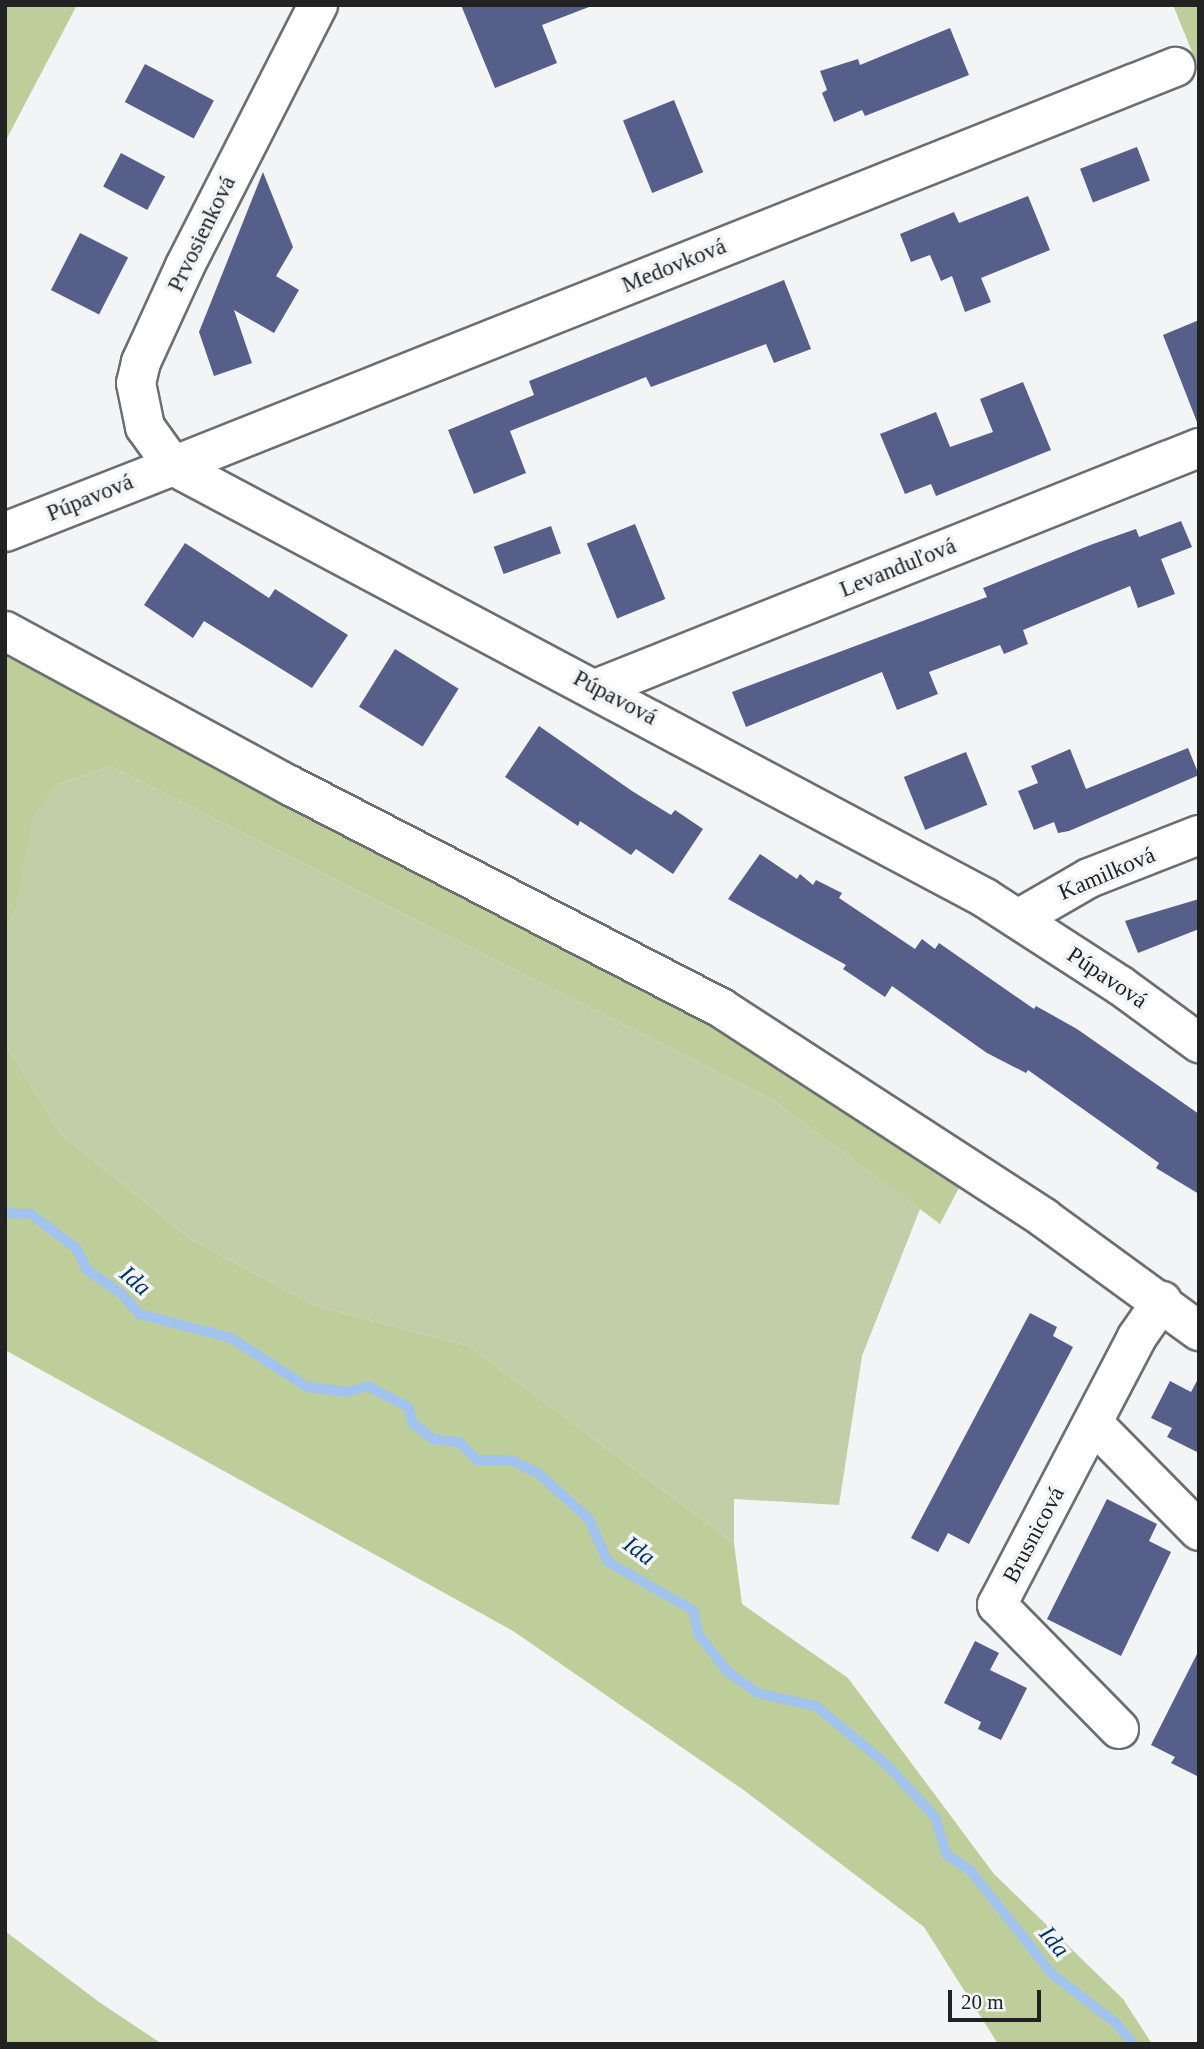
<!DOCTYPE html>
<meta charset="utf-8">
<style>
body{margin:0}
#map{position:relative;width:1204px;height:2049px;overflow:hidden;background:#f3f4f6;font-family:"Times New Roman",serif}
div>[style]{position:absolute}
.green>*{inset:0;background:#c2cea7}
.forest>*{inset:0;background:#bece9b}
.stream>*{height:10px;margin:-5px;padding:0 5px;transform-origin:5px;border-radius:5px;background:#a2c3ed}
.building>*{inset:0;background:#555f8a;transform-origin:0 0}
.roads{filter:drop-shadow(2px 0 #6d6e70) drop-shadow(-2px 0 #6d6e70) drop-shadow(0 2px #6d6e70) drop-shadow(0 -2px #6d6e70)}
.minor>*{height:38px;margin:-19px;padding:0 19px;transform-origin:19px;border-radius:19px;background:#fff}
span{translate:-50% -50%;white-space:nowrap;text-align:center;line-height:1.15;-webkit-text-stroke:7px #f3f4f6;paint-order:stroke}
.street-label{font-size:23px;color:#222223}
.water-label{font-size:24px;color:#053466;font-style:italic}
.frame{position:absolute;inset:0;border:7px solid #222223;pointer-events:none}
.scale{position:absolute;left:948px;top:1990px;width:93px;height:32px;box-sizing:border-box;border:4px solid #222223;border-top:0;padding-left:9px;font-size:21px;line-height:24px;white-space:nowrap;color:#222223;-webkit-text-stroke:5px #f3f4f6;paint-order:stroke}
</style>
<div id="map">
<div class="green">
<div style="clip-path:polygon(110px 766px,771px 1099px,920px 1209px,862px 1356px,839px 1505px,734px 1499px,734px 1543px,469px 1346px,314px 1305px,192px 1240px,61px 1134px,5px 1043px,5px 929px,16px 909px,32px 816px,57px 785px)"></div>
</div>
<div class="forest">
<div style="clip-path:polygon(5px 5px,77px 5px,5px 142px)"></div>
<div style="clip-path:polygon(1173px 5px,1199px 5px,1199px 69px)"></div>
<div style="clip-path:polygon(5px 650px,684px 1006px,962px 1182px,940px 1224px,771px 1099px,110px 766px,57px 785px,33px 816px,16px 909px,5px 929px)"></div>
<div style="clip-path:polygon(5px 1043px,61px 1134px,192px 1240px,314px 1305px,469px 1346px,734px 1543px,742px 1604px,848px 1678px,994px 1874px,1123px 1999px,1152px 2044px,998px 2044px,924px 1927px,745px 1791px,513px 1631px,5px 1350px)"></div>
<div style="clip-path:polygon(5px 1931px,99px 2002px,162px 2044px,5px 2044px)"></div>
</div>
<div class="stream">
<div style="left:5px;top:1213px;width:26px;rotate:2deg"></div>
<div style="left:31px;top:1214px;width:56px;rotate:37.1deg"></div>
<div style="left:76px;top:1248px;width:25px;rotate:63deg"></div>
<div style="left:87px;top:1270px;width:41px;rotate:34.1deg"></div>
<div style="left:121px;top:1293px;width:28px;rotate:49deg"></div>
<div style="left:139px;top:1314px;width:95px;rotate:14.6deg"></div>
<div style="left:231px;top:1338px;width:90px;rotate:32.8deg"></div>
<div style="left:307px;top:1387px;width:40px;rotate:7.1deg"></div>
<div style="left:347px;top:1392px;width:22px;rotate:-16deg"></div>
<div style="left:368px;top:1386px;width:45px;rotate:27.7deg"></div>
<div style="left:408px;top:1407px;width:17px;rotate:73deg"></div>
<div style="left:413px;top:1423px;width:26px;rotate:39deg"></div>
<div style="left:433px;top:1439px;width:26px;rotate:7deg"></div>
<div style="left:459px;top:1442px;width:25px;rotate:45deg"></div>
<div style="left:477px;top:1460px;width:34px"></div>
<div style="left:511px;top:1460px;width:30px;rotate:26deg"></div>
<div style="left:538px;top:1473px;width:69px;rotate:42deg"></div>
<div style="left:589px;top:1519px;width:47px;rotate:66.2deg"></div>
<div style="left:608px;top:1562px;width:98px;rotate:29.5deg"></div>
<div style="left:693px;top:1610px;width:26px;rotate:77deg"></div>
<div style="left:699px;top:1635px;width:46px;rotate:52.1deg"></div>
<div style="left:727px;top:1671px;width:37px;rotate:36deg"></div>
<div style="left:757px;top:1693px;width:60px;rotate:12.4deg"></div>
<div style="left:816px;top:1706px;width:92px;rotate:39.7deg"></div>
<div style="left:887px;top:1765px;width:71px;rotate:47.3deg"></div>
<div style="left:935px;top:1817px;width:39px;rotate:73deg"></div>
<div style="left:946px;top:1854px;width:29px;rotate:34deg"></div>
<div style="left:970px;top:1870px;width:132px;rotate:51.7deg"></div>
<div style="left:1052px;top:1974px;width:81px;rotate:37.4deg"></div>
<div style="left:1116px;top:2023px;width:27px;rotate:51deg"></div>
</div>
<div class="building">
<div style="clip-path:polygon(461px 5px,589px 5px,589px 7px,542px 25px,557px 63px,495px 88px)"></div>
<div style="clip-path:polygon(950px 28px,969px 75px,865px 116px,862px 110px,834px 122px,822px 93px,827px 90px,820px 71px,858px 59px,860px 65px)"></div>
<div style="left:145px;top:64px;width:78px;height:43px;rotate:28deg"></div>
<div style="left:674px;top:100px;width:78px;height:55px;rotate:68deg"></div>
<div style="left:1137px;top:147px;width:36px;height:61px;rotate:69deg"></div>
<div style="left:121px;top:153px;width:50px;height:38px;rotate:28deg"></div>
<div style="clip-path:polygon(263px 172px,293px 247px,276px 276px,299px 290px,274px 333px,234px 310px,252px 363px,214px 376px,199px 332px)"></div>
<div style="clip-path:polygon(1028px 196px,1050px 250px,981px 278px,991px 302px,965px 312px,952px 276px,941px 281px,930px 255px,911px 262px,900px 234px,954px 212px,959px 223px)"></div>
<div style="left:80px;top:233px;width:54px;height:64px;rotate:27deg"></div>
<div style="clip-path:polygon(784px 280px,811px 349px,774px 363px,766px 344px,651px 387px,646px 377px,510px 431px,526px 473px,474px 494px,448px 430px,534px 395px,529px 381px)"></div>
<div style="clip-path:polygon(1199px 320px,1199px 421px,1197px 422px,1163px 335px)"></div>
<div style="clip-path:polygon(1023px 382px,1051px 450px,936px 496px,931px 484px,905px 494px,880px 434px,936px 412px,950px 447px,993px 432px,980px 399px)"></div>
<div style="clip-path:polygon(1181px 521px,1192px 547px,1161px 559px,1175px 594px,1138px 608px,1130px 586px,1023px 630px,1028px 644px,1004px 654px,1000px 645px,929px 672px,938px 694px,897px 710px,882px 672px,746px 727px,732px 692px,987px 597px,983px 588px,1093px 544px,1136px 529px,1139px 537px)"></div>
<div style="left:635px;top:524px;width:81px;height:52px;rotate:68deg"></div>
<div style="left:551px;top:526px;width:29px;height:61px;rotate:70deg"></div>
<div style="clip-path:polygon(185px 543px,269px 598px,275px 589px,348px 635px,312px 688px,204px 621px,193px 638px,144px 605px)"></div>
<div style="left:395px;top:649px;width:75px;height:68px;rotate:32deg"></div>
<div style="clip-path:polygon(539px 726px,632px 791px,671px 815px,675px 810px,703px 829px,673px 874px,636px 849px,631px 855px,580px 821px,578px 826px,505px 777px)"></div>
<div style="clip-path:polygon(1188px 748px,1199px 775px,1069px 831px,1058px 833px,1054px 822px,1034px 830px,1018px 791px,1038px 783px,1031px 766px,1070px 749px,1086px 789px)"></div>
<div style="left:966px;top:752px;width:57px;height:67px;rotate:68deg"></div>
<div style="clip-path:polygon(760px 854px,797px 879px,800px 874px,813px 885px,816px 880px,842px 893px,839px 898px,915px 949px,922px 939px,935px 949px,939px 943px,1034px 1009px,1036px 1006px,1077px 1029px,1199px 1114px,1199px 1194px,1156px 1168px,1159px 1163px,1028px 1070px,1026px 1073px,987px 1053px,892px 986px,885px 997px,843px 969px,846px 965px,728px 899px)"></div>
<div style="clip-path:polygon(1199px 899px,1199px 929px,1138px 953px,1125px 921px)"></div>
<div style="clip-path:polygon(1030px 1313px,1057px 1327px,1053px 1336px,1073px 1347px,969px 1544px,948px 1533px,938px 1552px,911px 1538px)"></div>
<div style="clip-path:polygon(1199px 1377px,1199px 1453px,1167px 1437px,1172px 1428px,1151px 1418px,1170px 1381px,1191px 1392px)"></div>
<div style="clip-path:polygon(1107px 1499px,1157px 1524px,1149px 1541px,1171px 1552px,1121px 1656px,1047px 1619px)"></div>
<div style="clip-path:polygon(975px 1641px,999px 1653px,990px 1670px,1027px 1688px,1001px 1740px,978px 1729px,981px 1722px,944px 1703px)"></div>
<div style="clip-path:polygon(1199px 1650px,1199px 1777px,1171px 1763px,1175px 1757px,1151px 1745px)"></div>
</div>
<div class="roads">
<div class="minor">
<div style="left:318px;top:5px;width:293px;rotate:117deg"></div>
<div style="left:185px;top:266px;width:106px;rotate:114.6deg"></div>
<div style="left:141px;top:362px;width:22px;rotate:103deg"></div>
<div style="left:136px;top:383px;width:45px;rotate:78.4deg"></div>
<div style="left:145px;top:427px;width:48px;rotate:54.3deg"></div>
<div style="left:173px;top:466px;width:1079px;rotate:-21.71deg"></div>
<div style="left:5px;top:532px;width:180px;rotate:-21.4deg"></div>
<div style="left:173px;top:466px;width:920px;rotate:28.01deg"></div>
<div style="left:985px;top:898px;width:162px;rotate:32.9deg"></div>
<div style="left:1121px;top:986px;width:97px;rotate:36.2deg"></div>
<div style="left:5px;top:631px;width:325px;rotate:28.5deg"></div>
<div style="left:291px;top:786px;width:484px;rotate:27.3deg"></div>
<div style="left:721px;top:1008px;width:385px;rotate:33deg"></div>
<div style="left:1044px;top:1218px;width:192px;rotate:36.1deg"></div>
<div style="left:598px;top:688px;width:647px;rotate:-21.77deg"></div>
<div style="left:1018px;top:919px;width:82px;rotate:-30deg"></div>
<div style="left:1089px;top:878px;width:118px;rotate:-21.4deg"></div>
<div style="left:1093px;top:1423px;width:151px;rotate:45.5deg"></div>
<div style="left:1119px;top:1729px;width:174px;rotate:-134.5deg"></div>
<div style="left:997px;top:1605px;width:302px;rotate:-62.4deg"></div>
<div style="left:1137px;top:1337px;width:44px;rotate:-55.2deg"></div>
</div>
</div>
<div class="street-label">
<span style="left:202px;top:234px;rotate:-64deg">Prvosienková</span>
<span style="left:674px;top:266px;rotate:-22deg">Medovková</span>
<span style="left:90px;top:498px;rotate:-22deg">Púpavová</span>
<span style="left:898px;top:568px;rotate:-22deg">Levanduľová</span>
<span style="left:615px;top:698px;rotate:28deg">Púpavová</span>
<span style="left:1107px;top:874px;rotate:-23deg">Kamilková</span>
<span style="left:1107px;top:978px;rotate:34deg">Púpavová</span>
<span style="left:1034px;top:1535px;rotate:-62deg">Brusnicová</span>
</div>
<div class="water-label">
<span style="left:135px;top:1281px;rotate:41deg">Ida</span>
<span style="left:639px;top:1551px;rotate:36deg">Ida</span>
<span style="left:1054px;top:1942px;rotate:50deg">Ida</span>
</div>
<div class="frame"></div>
<div class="scale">20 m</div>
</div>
